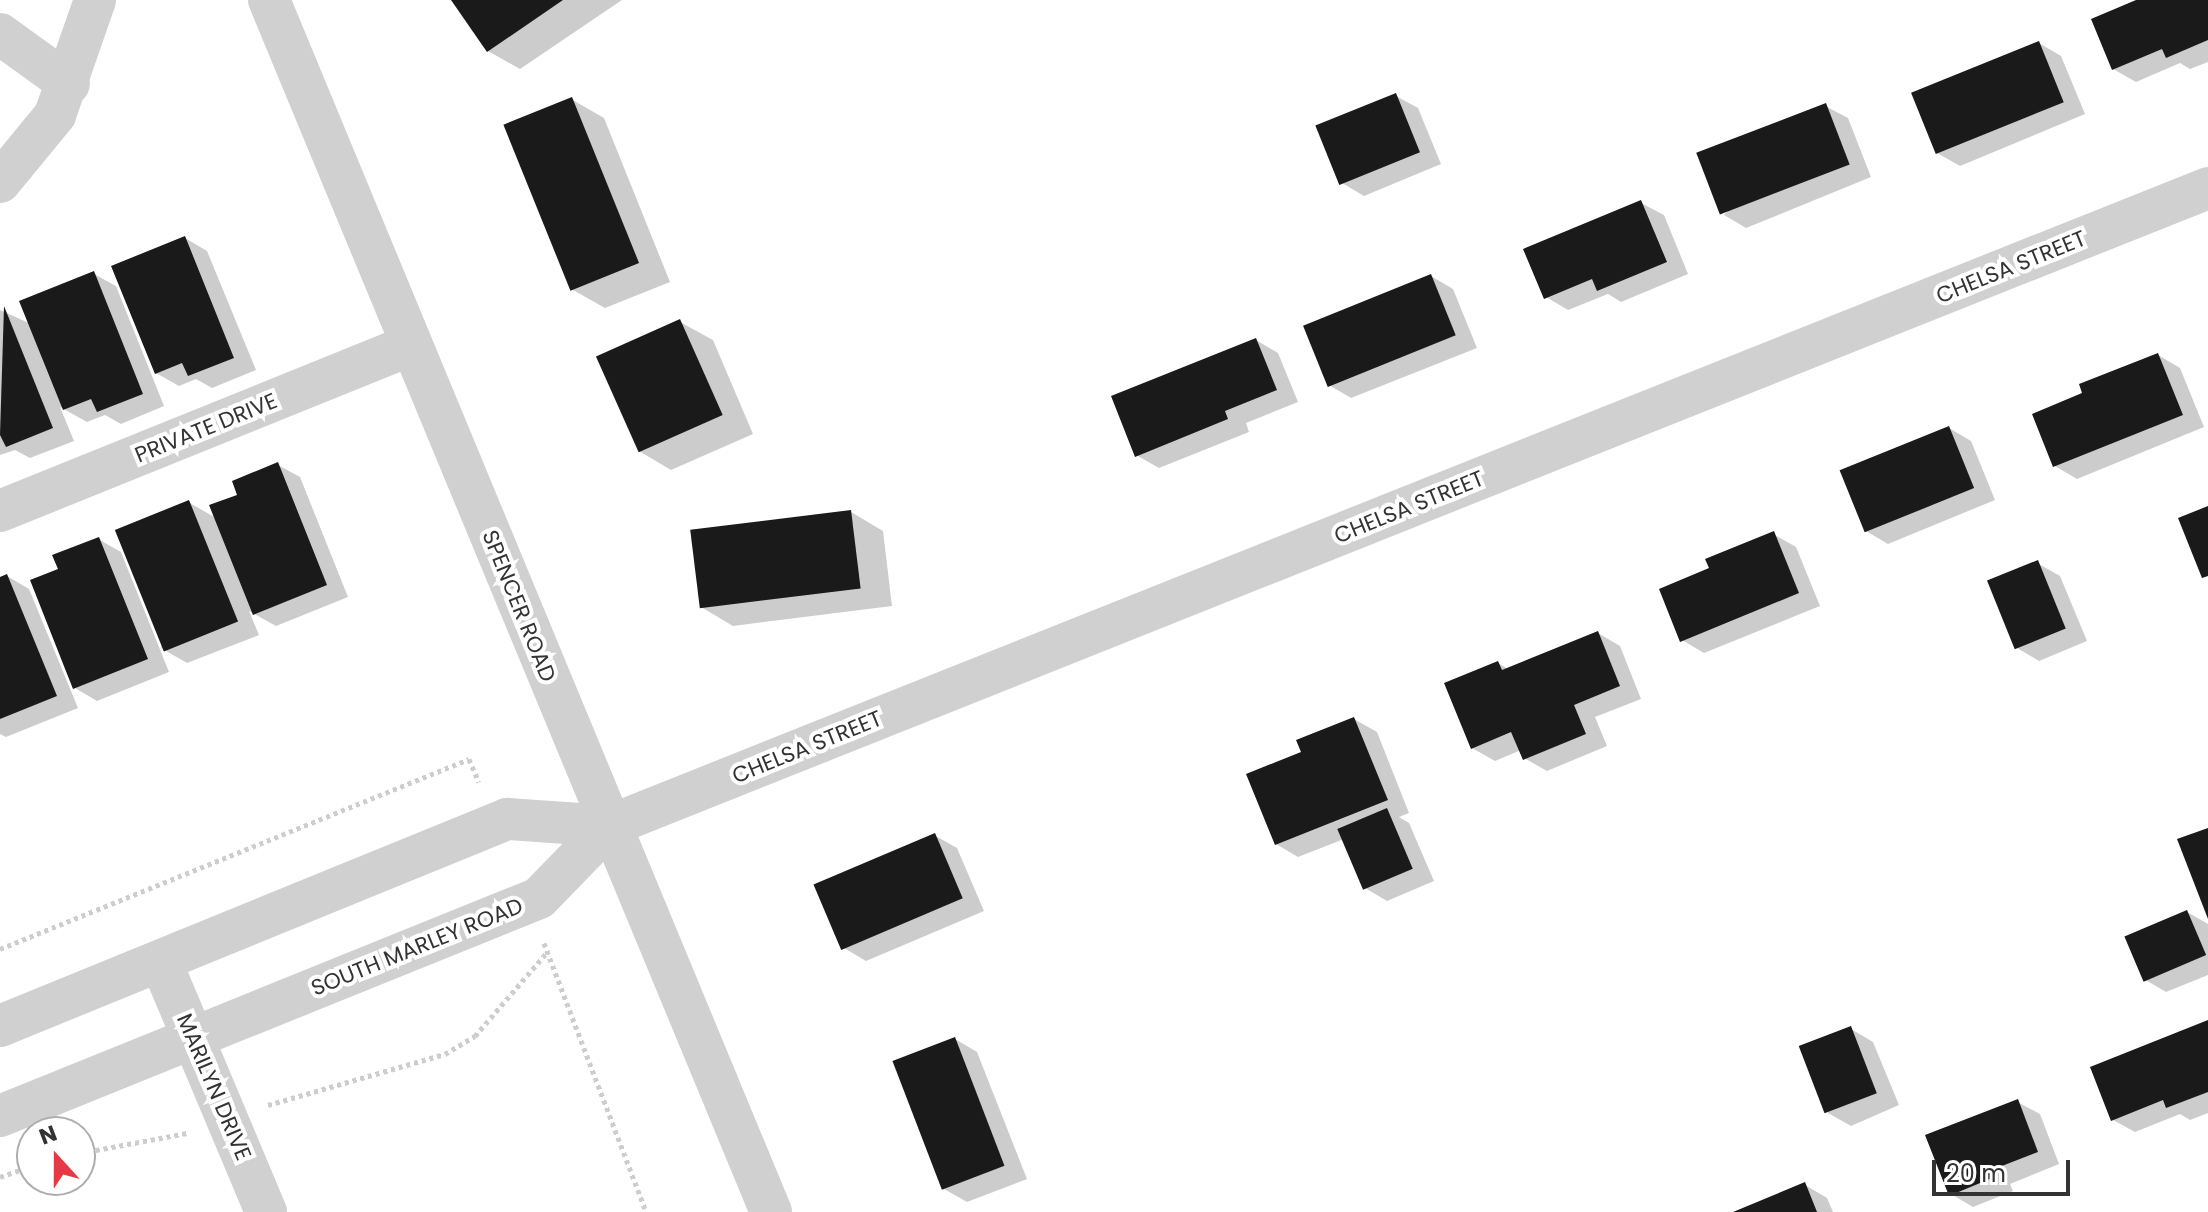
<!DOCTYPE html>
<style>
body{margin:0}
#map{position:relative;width:2208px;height:1212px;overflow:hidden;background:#fff;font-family:Poppins,sans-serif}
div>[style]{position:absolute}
.shadow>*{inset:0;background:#0003}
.building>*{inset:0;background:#1a1a1a;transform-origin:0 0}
.path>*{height:5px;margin-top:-2.5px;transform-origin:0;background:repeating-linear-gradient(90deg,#cdcdcd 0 4px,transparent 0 8px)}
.minor>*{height:42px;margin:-21px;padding:0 21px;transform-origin:21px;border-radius:21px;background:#d0d0d0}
span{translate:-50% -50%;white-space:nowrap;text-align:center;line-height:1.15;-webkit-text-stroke:8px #fff;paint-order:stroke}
.street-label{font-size:22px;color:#333}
.north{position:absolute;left:16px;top:1116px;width:80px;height:80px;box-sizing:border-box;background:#fff;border:2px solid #adadad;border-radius:50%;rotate:339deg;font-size:22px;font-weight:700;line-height:32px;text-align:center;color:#333}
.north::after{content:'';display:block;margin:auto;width:28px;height:36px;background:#e63946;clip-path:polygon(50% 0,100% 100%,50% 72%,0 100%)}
.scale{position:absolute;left:1932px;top:1160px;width:138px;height:36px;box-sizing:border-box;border:4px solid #333;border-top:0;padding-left:10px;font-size:24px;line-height:28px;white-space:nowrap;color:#333;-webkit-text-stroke:6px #fff;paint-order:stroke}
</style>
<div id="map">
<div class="shadow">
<div style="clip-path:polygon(453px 0,622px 0,520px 69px,488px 51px)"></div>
<div style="clip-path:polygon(2142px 0,2208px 0,2208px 62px,2190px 69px,2180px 63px,2136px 82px,2113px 69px)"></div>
<div style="clip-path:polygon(2039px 43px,2061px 56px,2085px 114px,1960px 166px,1937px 153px)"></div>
<div style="clip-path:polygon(1396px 96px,1418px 108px,1441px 164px,1364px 196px,1342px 183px)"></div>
<div style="clip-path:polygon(571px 99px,604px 118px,670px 282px,605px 308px,573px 290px)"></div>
<div style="clip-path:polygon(1825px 106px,1848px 118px,1871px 177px,1746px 228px,1724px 215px)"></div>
<div style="clip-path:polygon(1641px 203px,1664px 215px,1688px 274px,1621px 302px,1608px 294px,1568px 310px,1546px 297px)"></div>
<div style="clip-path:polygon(185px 238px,207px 251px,256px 370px,212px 388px,196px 379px,179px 386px,156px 373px)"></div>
<div style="clip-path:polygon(94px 274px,116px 286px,164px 406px,121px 424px,105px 415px,87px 422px,60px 407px,74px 441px,30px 458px,15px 450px,0 455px,0 310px,31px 324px)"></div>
<div style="clip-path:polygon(1431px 276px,1453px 289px,1477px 348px,1351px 398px,1329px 385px)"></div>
<div style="clip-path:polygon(680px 322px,713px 340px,753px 434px,671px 470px,639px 451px)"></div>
<div style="clip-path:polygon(1256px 340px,1278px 353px,1298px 402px,1246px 423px,1249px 432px,1159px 468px,1136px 455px)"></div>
<div style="clip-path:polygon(2158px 355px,2180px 368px,2204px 427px,2077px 479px,2055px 466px,2085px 394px)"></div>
<div style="clip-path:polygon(1949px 428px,1971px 441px,1995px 500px,1888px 544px,1866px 531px)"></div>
<div style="clip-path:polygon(278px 465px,300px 477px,348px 597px,276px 626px,249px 611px,259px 635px,187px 663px,161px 648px,188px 502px,216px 518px)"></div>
<div style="clip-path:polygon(851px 512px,883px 531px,892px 606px,733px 626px,701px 607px)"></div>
<div style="clip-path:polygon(1773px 534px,1796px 547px,1820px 606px,1704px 653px,1682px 640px,1712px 569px)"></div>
<div style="clip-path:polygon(98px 539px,121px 552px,169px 672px,97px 701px,75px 688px,60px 570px)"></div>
<div style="clip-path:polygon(2037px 563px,2060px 576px,2087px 641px,2039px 661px,2017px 648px)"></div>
<div style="clip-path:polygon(7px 576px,29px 589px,78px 708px,6px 737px,0 734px,0 579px)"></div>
<div style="clip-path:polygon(1598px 633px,1620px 646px,1641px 699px,1595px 717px,1607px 746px,1547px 771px,1524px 758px,1521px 750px,1495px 761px,1472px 748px,1498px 663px,1508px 669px)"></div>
<div style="clip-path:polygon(1354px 719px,1377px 732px,1409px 813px,1399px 817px,1409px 823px,1434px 881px,1387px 901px,1365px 888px,1344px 839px,1298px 857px,1276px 844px)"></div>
<div style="clip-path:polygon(934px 835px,957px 848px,984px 911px,866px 961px,844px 948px)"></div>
<div style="clip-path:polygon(2187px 912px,2208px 924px,2208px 975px,2166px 992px,2144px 979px)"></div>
<div style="clip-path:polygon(2208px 1022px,2208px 1113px,2190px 1120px,2180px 1114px,2135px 1132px,2113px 1120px)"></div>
<div style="clip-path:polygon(1851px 1029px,1873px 1042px,1899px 1105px,1851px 1126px,1828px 1113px)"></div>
<div style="clip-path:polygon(955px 1039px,977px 1052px,1027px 1179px,967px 1202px,944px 1189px)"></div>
<div style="clip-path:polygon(2017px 1102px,2040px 1114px,2059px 1164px,2010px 1184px,2013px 1191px,1973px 1207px,1951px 1194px)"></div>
<div style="clip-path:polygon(1805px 1185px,1827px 1198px,1833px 1212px,1738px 1212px)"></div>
</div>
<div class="building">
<div style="clip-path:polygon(451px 0,563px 0,487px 52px)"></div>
<div style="clip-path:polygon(2136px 0,2208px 0,2208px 40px,2166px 58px,2162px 49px,2112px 70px,2091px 19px)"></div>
<div style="left:2039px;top:41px;width:66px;height:138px;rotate:68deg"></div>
<div style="left:1396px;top:93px;width:64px;height:87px;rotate:68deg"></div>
<div style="left:572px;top:97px;width:179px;height:74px;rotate:68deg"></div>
<div style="left:1826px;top:103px;width:66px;height:139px;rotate:69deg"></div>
<div style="clip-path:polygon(1641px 200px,1667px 262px,1597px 291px,1592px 279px,1544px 299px,1523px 249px)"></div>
<div style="clip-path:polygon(185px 236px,234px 358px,188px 376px,182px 363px,155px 374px,111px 266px)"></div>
<div style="clip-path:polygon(94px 271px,143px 394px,97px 412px,91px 399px,63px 410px,19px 301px)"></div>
<div style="left:1431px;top:274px;width:66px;height:138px;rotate:68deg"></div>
<div style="clip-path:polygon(4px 306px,53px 428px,6px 447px,0 435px)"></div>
<div style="left:680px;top:319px;width:105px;height:92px;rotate:66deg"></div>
<div style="clip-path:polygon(1256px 338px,1277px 390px,1225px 411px,1228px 419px,1135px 457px,1111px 396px)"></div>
<div style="clip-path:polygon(2158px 353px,2183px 415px,2053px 467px,2032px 414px,2082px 393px,2079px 384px)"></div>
<div style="left:1949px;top:426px;width:67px;height:118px;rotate:68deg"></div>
<div style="clip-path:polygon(278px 462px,327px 585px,253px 615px,209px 505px,237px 495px,232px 481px)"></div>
<div style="left:189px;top:500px;width:131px;height:80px;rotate:68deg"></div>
<div style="clip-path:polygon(2208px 506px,2208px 576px,2202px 578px,2178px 518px)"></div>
<div style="left:851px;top:510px;width:79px;height:162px;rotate:83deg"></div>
<div style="clip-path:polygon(1774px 531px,1799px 593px,1680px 642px,1659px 589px,1709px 568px,1705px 559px)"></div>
<div style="clip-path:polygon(99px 537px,148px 659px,73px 689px,30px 580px,58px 569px,52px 555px)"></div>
<div style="left:2038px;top:560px;width:74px;height:55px;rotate:68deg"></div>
<div style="clip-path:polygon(7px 574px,57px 696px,0 719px,0 577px)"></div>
<div style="clip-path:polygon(1598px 631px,1620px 686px,1574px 705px,1586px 734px,1523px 760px,1511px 732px,1471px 749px,1444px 683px,1498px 661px,1502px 670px)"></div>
<div style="clip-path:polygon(1354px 717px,1388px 800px,1275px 845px,1246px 774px,1301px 752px,1296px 740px)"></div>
<div style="left:1387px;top:808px;width:66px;height:54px;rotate:67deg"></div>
<div style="clip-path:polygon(2208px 828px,2208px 919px,2177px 839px)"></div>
<div style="left:935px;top:833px;width:71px;height:132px;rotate:67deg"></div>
<div style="left:2187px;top:910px;width:49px;height:68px;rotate:67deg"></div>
<div style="clip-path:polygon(2208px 1020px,2208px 1092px,2166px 1108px,2163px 1100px,2111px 1121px,2090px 1067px)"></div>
<div style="left:1851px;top:1026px;width:72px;height:56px;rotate:69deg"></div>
<div style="left:955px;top:1037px;width:138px;height:67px;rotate:69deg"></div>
<div style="clip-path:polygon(2018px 1099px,2038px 1152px,1989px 1171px,1992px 1178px,1949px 1196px,1925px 1135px)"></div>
<div style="clip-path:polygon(1805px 1182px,1817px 1212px,1733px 1212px)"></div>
</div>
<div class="path">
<div style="left:544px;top:943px;width:288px;rotate:69.2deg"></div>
<div style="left:0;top:949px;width:506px;rotate:-22.05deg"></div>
<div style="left:469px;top:759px;width:25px;rotate:67deg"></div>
<div style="left:268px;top:1105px;width:184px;rotate:-16.1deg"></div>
<div style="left:445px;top:1054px;width:35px;rotate:-31deg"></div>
<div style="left:475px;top:1036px;width:112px;rotate:-49.3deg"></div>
<div style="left:80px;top:1153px;width:109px;rotate:-10.6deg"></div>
<div style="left:0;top:1177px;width:34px;rotate:-19deg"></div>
</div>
<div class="minor">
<div style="left:269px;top:0;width:1312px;rotate:67.5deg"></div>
<div style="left:0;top:34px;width:85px;rotate:35.9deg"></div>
<div style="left:0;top:182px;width:87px;rotate:-50.6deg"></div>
<div style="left:55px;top:115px;width:122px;rotate:-70.8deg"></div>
<div style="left:0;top:511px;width:443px;rotate:-22deg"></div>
<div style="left:161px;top:962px;width:271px;rotate:67.2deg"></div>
<div style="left:0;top:1026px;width:548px;rotate:-22.21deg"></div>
<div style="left:507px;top:819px;width:102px;rotate:3.9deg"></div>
<div style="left:0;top:1116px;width:581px;rotate:-22.02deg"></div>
<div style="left:539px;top:898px;width:100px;rotate:-45.8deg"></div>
<div style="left:609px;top:826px;width:1722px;rotate:-21.75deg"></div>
</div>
<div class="street-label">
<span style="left:2011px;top:267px;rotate:-22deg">CHELSA STREET</span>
<span style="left:206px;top:428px;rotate:-22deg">PRIVATE DRIVE</span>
<span style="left:1409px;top:507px;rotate:-22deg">CHELSA STREET</span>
<span style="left:519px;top:606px;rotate:68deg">SPENCER ROAD</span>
<span style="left:807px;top:747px;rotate:-22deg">CHELSA STREET</span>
<span style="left:417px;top:947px;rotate:-22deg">SOUTH MARLEY ROAD</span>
<span style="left:214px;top:1087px;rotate:67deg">MARILYN DRIVE</span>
</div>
<div class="north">N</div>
<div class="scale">20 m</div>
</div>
